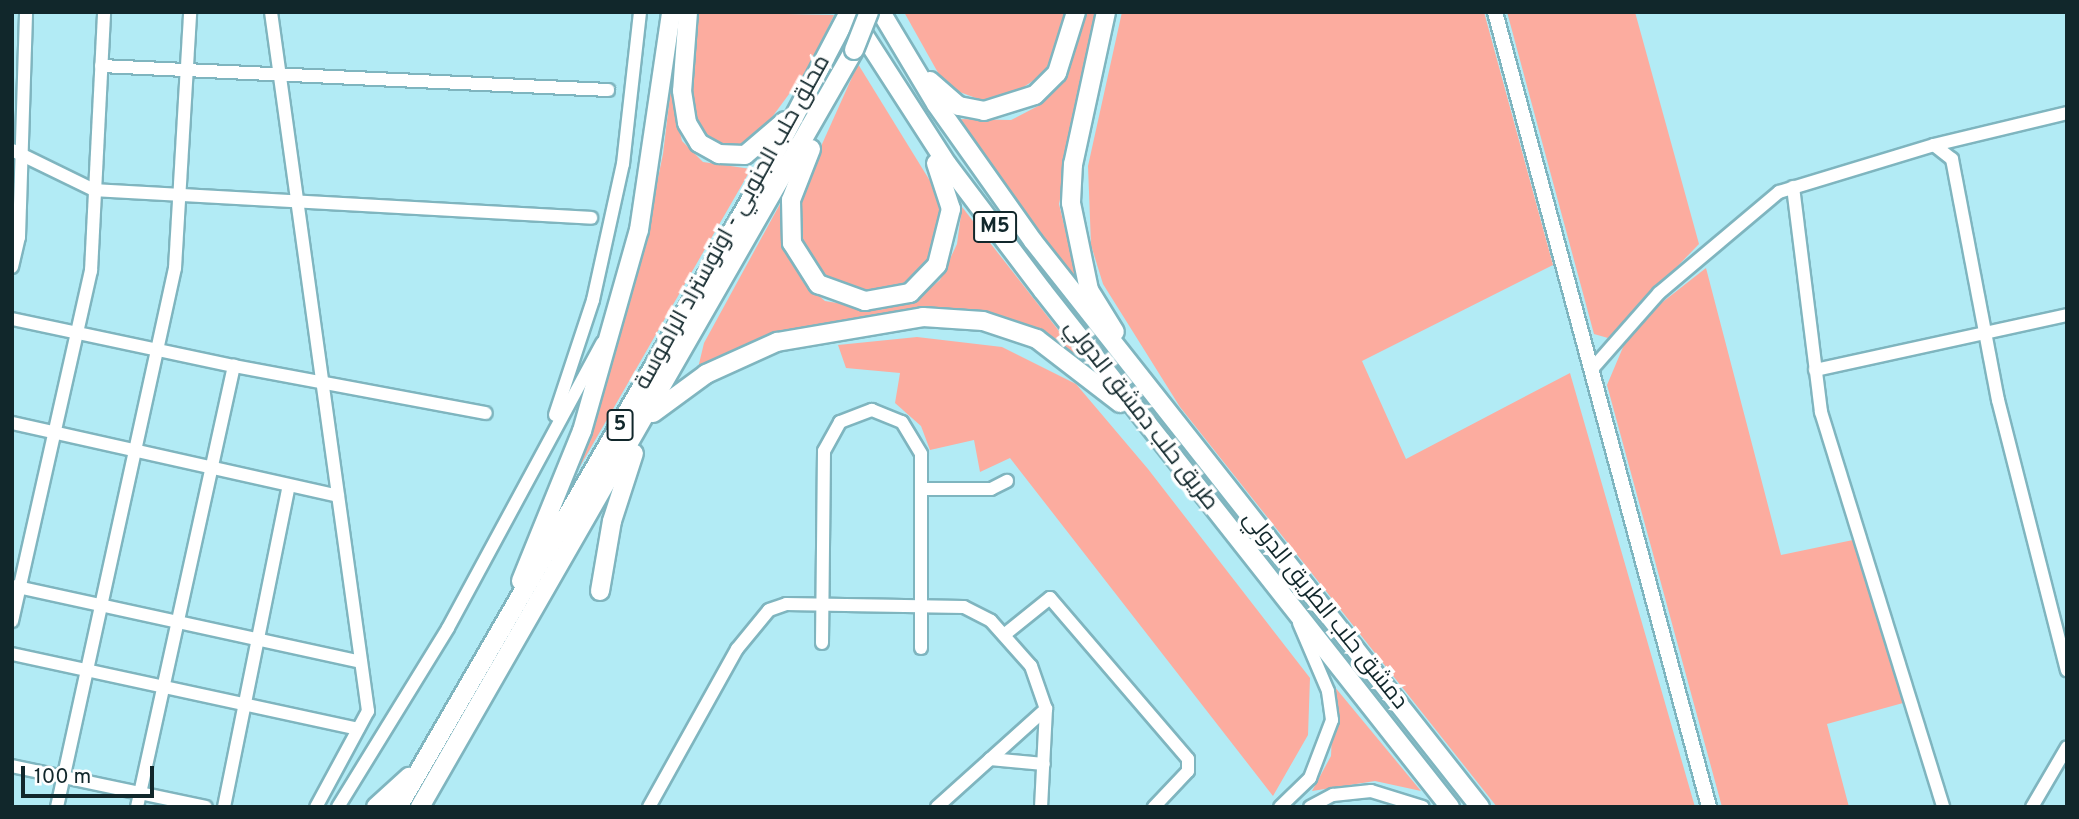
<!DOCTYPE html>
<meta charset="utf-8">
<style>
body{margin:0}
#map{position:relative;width:2079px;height:819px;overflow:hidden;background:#b2ebf5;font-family:Overpass,Cairo,sans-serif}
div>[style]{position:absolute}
.green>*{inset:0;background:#fcac9f}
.roads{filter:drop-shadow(2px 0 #7fb5bf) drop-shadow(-2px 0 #7fb5bf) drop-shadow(0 2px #7fb5bf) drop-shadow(0 -2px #7fb5bf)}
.minor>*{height:12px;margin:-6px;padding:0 6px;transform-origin:6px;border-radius:6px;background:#fff}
.major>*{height:14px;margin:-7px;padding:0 7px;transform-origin:7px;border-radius:7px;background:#fff}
.highway>*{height:18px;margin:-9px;padding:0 9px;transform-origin:9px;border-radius:9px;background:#fff}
.bridges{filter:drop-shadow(2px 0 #7fb5bf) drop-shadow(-2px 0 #7fb5bf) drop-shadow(0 2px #7fb5bf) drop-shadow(0 -2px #7fb5bf)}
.highway-bridge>*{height:18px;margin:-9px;padding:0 9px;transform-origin:9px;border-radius:9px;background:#fff}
span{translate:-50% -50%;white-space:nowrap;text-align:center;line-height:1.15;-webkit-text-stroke:7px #fff;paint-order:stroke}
.shield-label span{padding:2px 5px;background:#fff;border:2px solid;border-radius:5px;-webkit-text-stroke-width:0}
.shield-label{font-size:21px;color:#11272b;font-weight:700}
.street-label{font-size:23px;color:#11272b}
.frame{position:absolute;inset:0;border:14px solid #11272b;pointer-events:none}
.scale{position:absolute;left:21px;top:766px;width:133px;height:32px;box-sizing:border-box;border:4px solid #11272b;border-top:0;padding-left:9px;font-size:21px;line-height:24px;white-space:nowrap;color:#11272b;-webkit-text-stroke:5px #fff;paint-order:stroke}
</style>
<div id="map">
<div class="green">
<div style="clip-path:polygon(680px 12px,675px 111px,682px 141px,703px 162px,751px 169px,559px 503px,588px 435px,646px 235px,663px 154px)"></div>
<div style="clip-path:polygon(697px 12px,834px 15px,809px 67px,750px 147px,730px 149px,697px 128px,690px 107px)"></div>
<div style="clip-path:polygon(904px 12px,1068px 12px,1051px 69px,1007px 98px,984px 101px,946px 87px)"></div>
<div style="clip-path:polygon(1084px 12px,1099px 12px,1059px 204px,1078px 283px,955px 119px,1011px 120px,1040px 105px,1064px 80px)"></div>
<div style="clip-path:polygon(1122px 12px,1484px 12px,1553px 265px,1362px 361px,1406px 459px,1570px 373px,1695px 807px,1497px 807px,1180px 407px,1103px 284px,1091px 245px,1088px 166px)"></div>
<div style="clip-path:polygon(1507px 12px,1635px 12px,1699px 244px,1608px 338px,1594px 334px)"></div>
<div style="clip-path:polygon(858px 64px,943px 202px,942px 233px,925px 270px,901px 292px,849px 292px,819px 274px,801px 244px,796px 202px)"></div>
<div style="clip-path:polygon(780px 204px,783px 246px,803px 282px,825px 301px,880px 310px,915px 300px,940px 280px,957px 244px,962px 207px,1084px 363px,1014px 321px,977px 312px,888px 314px,805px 327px,698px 368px,704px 343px)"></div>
<div style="clip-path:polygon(1706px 268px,1781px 555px,1853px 540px,1903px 703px,1827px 724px,1849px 807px,1722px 807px,1607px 385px,1632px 326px)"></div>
<div style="clip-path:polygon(917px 337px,1002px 347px,1076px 384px,1148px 469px,1310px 678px,1308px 735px,1273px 796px,1010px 458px,980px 472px,974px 440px,930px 450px,921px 426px,895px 403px,900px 373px,846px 368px,838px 345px)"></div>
<div style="clip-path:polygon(1334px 686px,1421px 791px,1375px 781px,1312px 791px,1331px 756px)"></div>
</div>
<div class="roads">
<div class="minor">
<div style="left:271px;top:12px;width:706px;rotate:82.1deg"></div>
<div style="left:368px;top:711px;width:109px;rotate:118.4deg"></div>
<div style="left:101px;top:66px;width:508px;rotate:2.71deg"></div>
<div style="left:1934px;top:145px;width:137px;rotate:-13.5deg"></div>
<div style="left:12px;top:150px;width:91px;rotate:26deg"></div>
<div style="left:94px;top:190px;width:498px;rotate:3.2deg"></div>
<div style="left:1793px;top:187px;width:227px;rotate:82.9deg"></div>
<div style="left:1821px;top:412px;width:413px;rotate:72.8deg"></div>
<div style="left:12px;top:267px;width:31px;rotate:-77deg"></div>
<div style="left:19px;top:237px;width:225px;rotate:-88.2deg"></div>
<div style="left:12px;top:319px;width:227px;rotate:12deg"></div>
<div style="left:1592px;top:369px;width:101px;rotate:-48.6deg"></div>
<div style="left:1659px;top:293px;width:157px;rotate:-40.1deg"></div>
<div style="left:1779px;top:192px;width:162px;rotate:-16.9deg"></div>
<div style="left:1934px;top:145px;width:23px;rotate:38deg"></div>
<div style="left:1952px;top:159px;width:245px;rotate:79.2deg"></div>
<div style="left:1998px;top:400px;width:279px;rotate:75.7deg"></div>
<div style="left:1815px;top:370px;width:258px;rotate:-12.3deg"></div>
<div style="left:555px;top:415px;width:121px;rotate:-71.7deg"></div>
<div style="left:593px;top:300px;width:139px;rotate:-77.6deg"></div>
<div style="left:623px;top:164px;width:153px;rotate:-83.6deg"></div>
<div style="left:12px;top:423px;width:334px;rotate:12.6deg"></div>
<div style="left:921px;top:489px;width:70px"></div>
<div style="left:991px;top:489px;width:18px;rotate:-27deg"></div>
<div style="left:13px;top:586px;width:356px;rotate:12.3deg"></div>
<div style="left:12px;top:621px;width:359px;rotate:-77.3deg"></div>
<div style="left:91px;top:271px;width:259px;rotate:-87.1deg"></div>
<div style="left:1004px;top:635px;width:59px;rotate:-38.8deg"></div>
<div style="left:1050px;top:598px;width:212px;rotate:49.4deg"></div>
<div style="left:1188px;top:759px;width:12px;rotate:90deg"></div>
<div style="left:1188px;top:771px;width:50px;rotate:133.4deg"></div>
<div style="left:822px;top:643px;width:192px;rotate:-89.4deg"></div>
<div style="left:824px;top:451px;width:33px;rotate:-61deg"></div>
<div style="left:840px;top:422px;width:34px;rotate:-21deg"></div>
<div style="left:872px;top:410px;width:32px;rotate:22deg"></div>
<div style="left:902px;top:422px;width:37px;rotate:59deg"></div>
<div style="left:921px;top:454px;width:194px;rotate:90deg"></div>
<div style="left:12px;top:654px;width:354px;rotate:12.2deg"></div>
<div style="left:990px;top:759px;width:54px;rotate:5.3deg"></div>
<div style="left:12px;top:766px;width:198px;rotate:11.9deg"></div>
<div style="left:57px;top:807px;width:552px;rotate:-77.65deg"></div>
<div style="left:175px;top:268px;width:256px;rotate:-86.6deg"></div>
<div style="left:137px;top:807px;width:452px;rotate:-77.6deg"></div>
<div style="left:234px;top:366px;width:256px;rotate:10.6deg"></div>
<div style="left:224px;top:807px;width:328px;rotate:-78.6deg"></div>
<div style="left:338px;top:807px;width:210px;rotate:-58.4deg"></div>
<div style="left:448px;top:628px;width:324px;rotate:-61.6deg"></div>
<div style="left:649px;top:807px;width:181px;rotate:-60.9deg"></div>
<div style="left:737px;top:649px;width:50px;rotate:-50.6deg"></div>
<div style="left:769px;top:610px;width:18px;rotate:-19deg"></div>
<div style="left:786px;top:604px;width:178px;rotate:1deg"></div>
<div style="left:964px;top:607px;width:30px;rotate:27deg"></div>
<div style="left:991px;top:621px;width:60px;rotate:48.4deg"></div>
<div style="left:1031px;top:666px;width:46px;rotate:70.8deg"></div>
<div style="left:1046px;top:709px;width:98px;rotate:92.9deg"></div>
<div style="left:937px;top:807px;width:147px;rotate:-42deg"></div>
<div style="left:1280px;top:807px;width:42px;rotate:-44deg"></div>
<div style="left:1310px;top:778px;width:62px;rotate:-69.2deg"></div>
<div style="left:1332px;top:720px;width:29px;rotate:-98deg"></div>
<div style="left:1328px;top:691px;width:74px;rotate:-113.1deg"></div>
<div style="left:1310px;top:807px;width:26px;rotate:-28deg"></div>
<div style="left:1333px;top:795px;width:38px;rotate:-6deg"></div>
<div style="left:1371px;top:791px;width:54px;rotate:17.1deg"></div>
<div style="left:2032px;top:807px;width:69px;rotate:-59.7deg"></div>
</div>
<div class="major">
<div style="left:1495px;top:12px;width:823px;rotate:74.93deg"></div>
</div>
<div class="highway">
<div style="left:688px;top:12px;width:79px;rotate:94.3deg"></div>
<div style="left:682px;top:91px;width:32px;rotate:81deg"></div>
<div style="left:687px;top:123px;width:23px;rotate:59deg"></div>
<div style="left:699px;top:143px;width:23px;rotate:29deg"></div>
<div style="left:719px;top:154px;width:26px;rotate:2deg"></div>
<div style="left:745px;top:155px;width:52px;rotate:-40.4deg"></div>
<div style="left:849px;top:12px;width:181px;rotate:57.2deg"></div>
<div style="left:947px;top:164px;width:159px;rotate:52.9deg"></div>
<div style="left:1043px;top:291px;width:657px;rotate:51.74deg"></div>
<div style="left:881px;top:12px;width:107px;rotate:59.1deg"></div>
<div style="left:936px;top:104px;width:168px;rotate:54.7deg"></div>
<div style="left:1033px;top:241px;width:721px;rotate:51.7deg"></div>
<div style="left:1106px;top:12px;width:156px;rotate:102.2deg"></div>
<div style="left:1073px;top:164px;width:39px;rotate:93deg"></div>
<div style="left:1071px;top:203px;width:89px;rotate:78.3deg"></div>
<div style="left:1089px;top:290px;width:49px;rotate:58.2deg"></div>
<div style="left:930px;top:81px;width:38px;rotate:41deg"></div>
<div style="left:959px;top:106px;width:25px;rotate:11deg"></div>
<div style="left:984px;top:111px;width:53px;rotate:-17.4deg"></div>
<div style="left:1035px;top:95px;width:31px;rotate:-45deg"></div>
<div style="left:1057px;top:73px;width:64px;rotate:-72.7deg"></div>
<div style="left:811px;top:149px;width:55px;rotate:111.4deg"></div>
<div style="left:791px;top:200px;width:43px;rotate:88.7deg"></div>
<div style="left:792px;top:243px;width:49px;rotate:57.6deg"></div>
<div style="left:818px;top:284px;width:50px;rotate:19.9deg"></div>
<div style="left:865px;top:301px;width:46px;rotate:-10.1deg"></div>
<div style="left:910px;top:293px;width:39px;rotate:-46deg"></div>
<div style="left:937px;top:265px;width:58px;rotate:-76deg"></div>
<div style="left:951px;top:209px;width:48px;rotate:-108.1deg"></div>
<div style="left:653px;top:413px;width:66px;rotate:-36.3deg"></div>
<div style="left:706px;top:374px;width:78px;rotate:-24.3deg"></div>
<div style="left:777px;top:342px;width:148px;rotate:-9.7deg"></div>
<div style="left:923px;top:317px;width:60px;rotate:3.8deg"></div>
<div style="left:983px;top:321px;width:57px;rotate:18.4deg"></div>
<div style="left:1037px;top:339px;width:105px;rotate:37.6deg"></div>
<div style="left:521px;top:581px;width:162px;rotate:-67.9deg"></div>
<div style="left:582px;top:431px;width:209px;rotate:-74.2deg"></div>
<div style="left:639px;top:230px;width:220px;rotate:-81.6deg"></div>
<div style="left:600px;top:591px;width:71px;rotate:-80.3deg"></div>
<div style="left:612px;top:521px;width:71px;rotate:-72.1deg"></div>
<div style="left:376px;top:807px;width:45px;rotate:-42.3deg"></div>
<div style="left:398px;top:807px;width:705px;rotate:-59.87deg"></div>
<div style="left:752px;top:197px;width:209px;rotate:-62.3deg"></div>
<div style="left:420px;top:807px;width:873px;rotate:-60.17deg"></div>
</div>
</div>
<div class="bridges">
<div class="highway-bridge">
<div style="left:854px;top:50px;width:41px;rotate:-68.5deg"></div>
</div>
</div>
<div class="shield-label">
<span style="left:995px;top:227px">M5</span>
<span style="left:620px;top:425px">5</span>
</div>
<div class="street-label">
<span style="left:734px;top:223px;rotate:-61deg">محلق حلب الجنوبي - اوتوستراد الراموسة</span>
<span style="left:1140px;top:416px;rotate:52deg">طريق حلب دمشق الدولي</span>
<span style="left:1324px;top:611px;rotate:51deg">دمشق حلب الطريق الدولي</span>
</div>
<div class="frame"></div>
<div class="scale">100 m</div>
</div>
